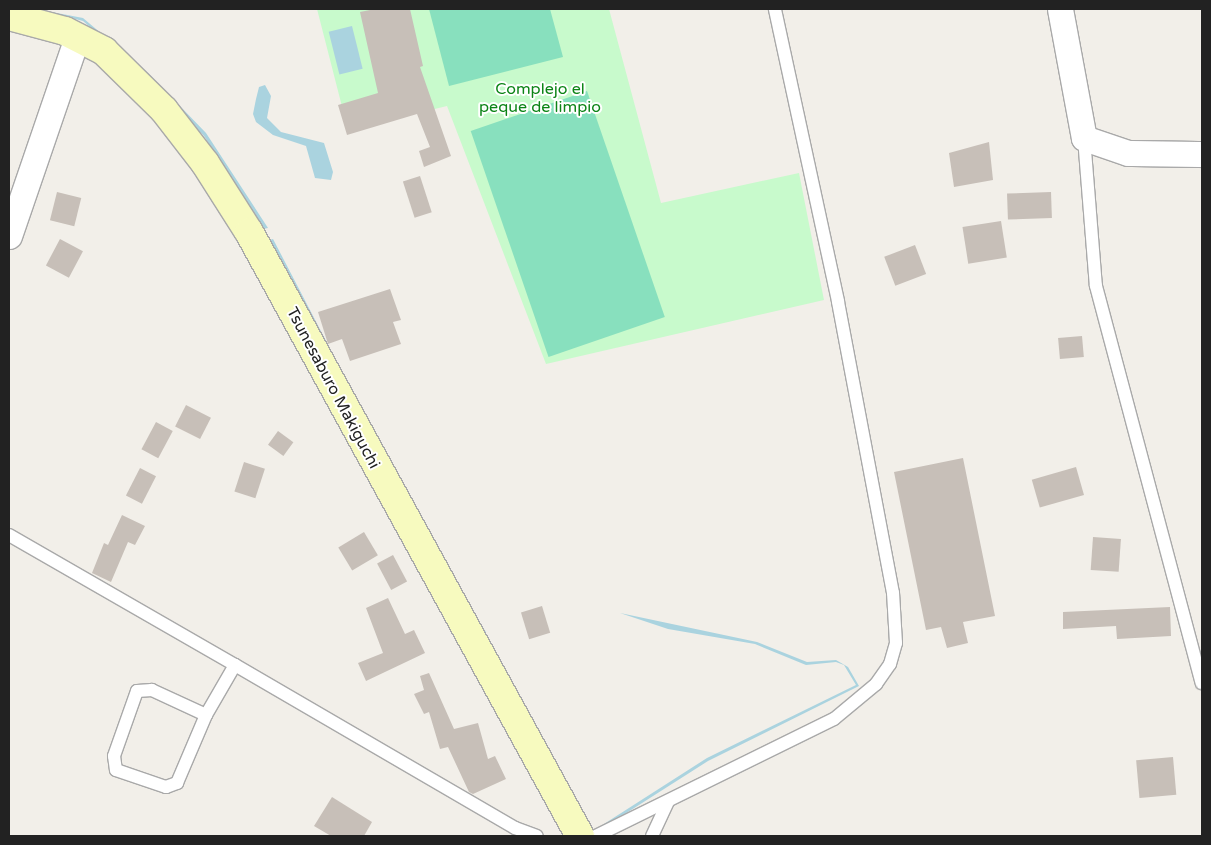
<!DOCTYPE html>
<style>
body{margin:0}
#map{position:relative;width:1211px;height:845px;overflow:hidden;background:#f2efe9;font-family:"Varela Round",sans-serif}
div>[style]{position:absolute}
.park>*{inset:0;background:#c8facc}
.pitch>*{inset:0;background:#88e0be;transform-origin:0 0}
.water>*{inset:0;background:#aad3df;transform-origin:0 0}
.building>*{inset:0;background:#c7bfb8;transform-origin:0 0}
.roads{filter:drop-shadow(1px 0 #a9a9a9) drop-shadow(-1px 0 #a9a9a9) drop-shadow(0 1px #a9a9a9) drop-shadow(0 -1px #a9a9a9)}
.lane>*{height:12px;margin:-6px;padding:0 6px;transform-origin:6px;border-radius:6px;background:#fff}
.street>*{height:25px;margin:-12.5px;padding:0 12.5px;transform-origin:12.5px;border-radius:12.5px;background:#fff}
.secondary>*{height:28px;margin:-14px;padding:0 14px;transform-origin:14px;border-radius:14px;background:#f7fabf}
span{translate:-50% -50%;white-space:nowrap;text-align:center;line-height:1.15;-webkit-text-stroke:4px #fff;paint-order:stroke}
.park-label{font-size:16px;color:#0c8416}
.street-label{font-size:16px;color:#222}
.frame{position:absolute;inset:0;border:10px solid #222;pointer-events:none}
</style>
<div id="map">
<div class="park">
<div style="clip-path:polygon(317px 9px,609px 9px,661px 203px,799px 173px,824px 300px,546px 364px,447px 106px,348px 130px)"></div>
</div>
<div class="pitch">
<div style="clip-path:polygon(429px 9px,550px 9px,563px 57px,449px 86px)"></div>
<div style="left:587px;top:91px;width:239px;height:123px;rotate:71deg"></div>
</div>
<div class="water">
<div style="clip-path:polygon(36px 9px,83px 18px,148px 73px,206px 133px,268px 228px,263px 229px,204px 136px,147px 76px,83px 21px)"></div>
<div style="left:352px;top:26px;width:44px;height:24px;rotate:76deg"></div>
<div style="clip-path:polygon(265px 85px,271px 96px,267px 118px,281px 132px,324px 143px,333px 172px,331px 180px,315px 178px,306px 146px,273px 135px,256px 122px,253px 114px,256px 99px,259px 87px)"></div>
<div style="clip-path:polygon(273px 239px,449px 577px,486px 632px,482px 632px,448px 579px,270px 240px)"></div>
<div style="clip-path:polygon(620px 613px,757px 642px,807px 662px,836px 660px,848px 667px,859px 686px,708px 761px,595px 833px,593px 831px,707px 758px,856px 685px,844px 665px,836px 662px,806px 665px,755px 644px,668px 629px)"></div>
</div>
<div class="building">
<div style="clip-path:polygon(375px 9px,410px 9px,423px 66px,420px 67px,451px 156px,424px 167px,419px 151px,430px 147px,417px 114px,347px 135px,338px 105px,378px 93px,360px 12px)"></div>
<div style="clip-path:polygon(989px 142px,993px 180px,954px 187px,949px 153px)"></div>
<div style="left:420px;top:176px;width:38px;height:18px;rotate:72deg"></div>
<div style="left:57px;top:192px;width:25px;height:29px;rotate:14deg"></div>
<div style="left:1051px;top:192px;width:26px;height:44px;rotate:88deg"></div>
<div style="left:1001px;top:221px;width:37px;height:39px;rotate:81deg"></div>
<div style="left:60px;top:239px;width:26px;height:30px;rotate:28deg"></div>
<div style="left:915px;top:245px;width:31px;height:33px;rotate:69deg"></div>
<div style="clip-path:polygon(390px 289px,401px 320px,393px 322px,401px 344px,350px 361px,342px 339px,328px 344px,318px 312px)"></div>
<div style="left:1082px;top:336px;width:21px;height:24px;rotate:85deg"></div>
<div style="left:186px;top:405px;width:28px;height:24px;rotate:27deg"></div>
<div style="left:156px;top:422px;width:19px;height:31px;rotate:28deg"></div>
<div style="left:278px;top:431px;width:19px;height:17px;rotate:36deg"></div>
<div style="clip-path:polygon(963px 458px,995px 616px,963px 622px,968px 643px,947px 648px,941px 627px,926px 630px,894px 472px)"></div>
<div style="left:244px;top:462px;width:22px;height:31px;rotate:18deg"></div>
<div style="left:1076px;top:467px;width:29px;height:46px;rotate:74deg"></div>
<div style="left:140px;top:468px;width:18px;height:31px;rotate:27deg"></div>
<div style="clip-path:polygon(122px 515px,145px 526px,135px 545px,128px 542px,111px 582px,92px 573px,104px 543px,108px 545px)"></div>
<div style="left:364px;top:532px;width:27px;height:30px;rotate:59deg"></div>
<div style="left:1093px;top:537px;width:28px;height:33px;rotate:4deg"></div>
<div style="left:393px;top:555px;width:30px;height:18px;rotate:62deg"></div>
<div style="clip-path:polygon(388px 598px,405px 634px,414px 630px,425px 653px,366px 681px,358px 663px,383px 653px,366px 608px)"></div>
<div style="left:542px;top:606px;width:28px;height:22px;rotate:73deg"></div>
<div style="clip-path:polygon(1170px 607px,1171px 636px,1117px 639px,1116px 626px,1063px 629px,1063px 612px)"></div>
<div style="clip-path:polygon(429px 673px,454px 729px,478px 723px,488px 759px,495px 756px,506px 779px,473px 794px,469px 792px,448px 747px,440px 749px,429px 712px,424px 714px,414px 694px,424px 690px,420px 676px)"></div>
<div style="left:1173px;top:757px;width:38px;height:37px;rotate:85deg"></div>
<div style="clip-path:polygon(332px 797px,372px 822px,364px 836px,331px 836px,314px 826px)"></div>
</div>
<div class="roads">
<div class="lane">
<div style="left:1084px;top:138px;width:148px;rotate:85.4deg"></div>
<div style="left:1096px;top:286px;width:411px;rotate:75.1deg"></div>
<div style="left:9px;top:535px;width:261px;rotate:29.9deg"></div>
<div style="left:206px;top:715px;width:60px;rotate:-155.2deg"></div>
<div style="left:152px;top:690px;width:15px;rotate:176deg"></div>
<div style="left:137px;top:691px;width:69px;rotate:109.5deg"></div>
<div style="left:114px;top:756px;width:14px;rotate:82deg"></div>
<div style="left:116px;top:770px;width:53px;rotate:18.8deg"></div>
<div style="left:166px;top:787px;width:12px;rotate:-20deg"></div>
<div style="left:177px;top:783px;width:74px;rotate:-66.9deg"></div>
<div style="left:206px;top:715px;width:58px;rotate:-59.9deg"></div>
<div style="left:235px;top:665px;width:324px;rotate:30.2deg"></div>
<div style="left:515px;top:828px;width:23px;rotate:20deg"></div>
<div style="left:596px;top:836px;width:265px;rotate:-26.2deg"></div>
<div style="left:834px;top:719px;width:55px;rotate:-39.8deg"></div>
<div style="left:876px;top:684px;width:24px;rotate:-55deg"></div>
<div style="left:890px;top:664px;width:22px;rotate:-74deg"></div>
<div style="left:896px;top:643px;width:50px;rotate:-93.4deg"></div>
<div style="left:893px;top:593px;width:297px;rotate:-100.7deg"></div>
<div style="left:838px;top:301px;width:299px;rotate:-102.2deg"></div>
<div style="left:652px;top:836px;width:38px;rotate:-65deg"></div>
</div>
<div class="street">
<div style="left:1060px;top:9px;width:131px;rotate:79.5deg"></div>
<div style="left:1084px;top:138px;width:46px;rotate:18.8deg"></div>
<div style="left:1128px;top:153px;width:74px;rotate:0.8deg"></div>
<div style="left:9px;top:236px;width:210px;rotate:-71.1deg"></div>
</div>
<div class="secondary">
<div style="left:9px;top:16px;width:58px;rotate:15deg"></div>
<div style="left:65px;top:31px;width:44px;rotate:27.1deg"></div>
<div style="left:104px;top:51px;width:84px;rotate:44.5deg"></div>
<div style="left:164px;top:110px;width:67px;rotate:52.3deg"></div>
<div style="left:205px;top:163px;width:82px;rotate:57.5deg"></div>
<div style="left:249px;top:232px;width:689px;rotate:61.28deg"></div>
</div>
</div>
<div class="park-label">
<span style="left:540px;top:98px">Complejo el<br>peque de limpio</span>
</div>
<div class="street-label">
<span style="left:333px;top:388px;rotate:62deg">Tsunesaburo Makiguchi</span>
</div>
<div class="frame"></div>
</div>
